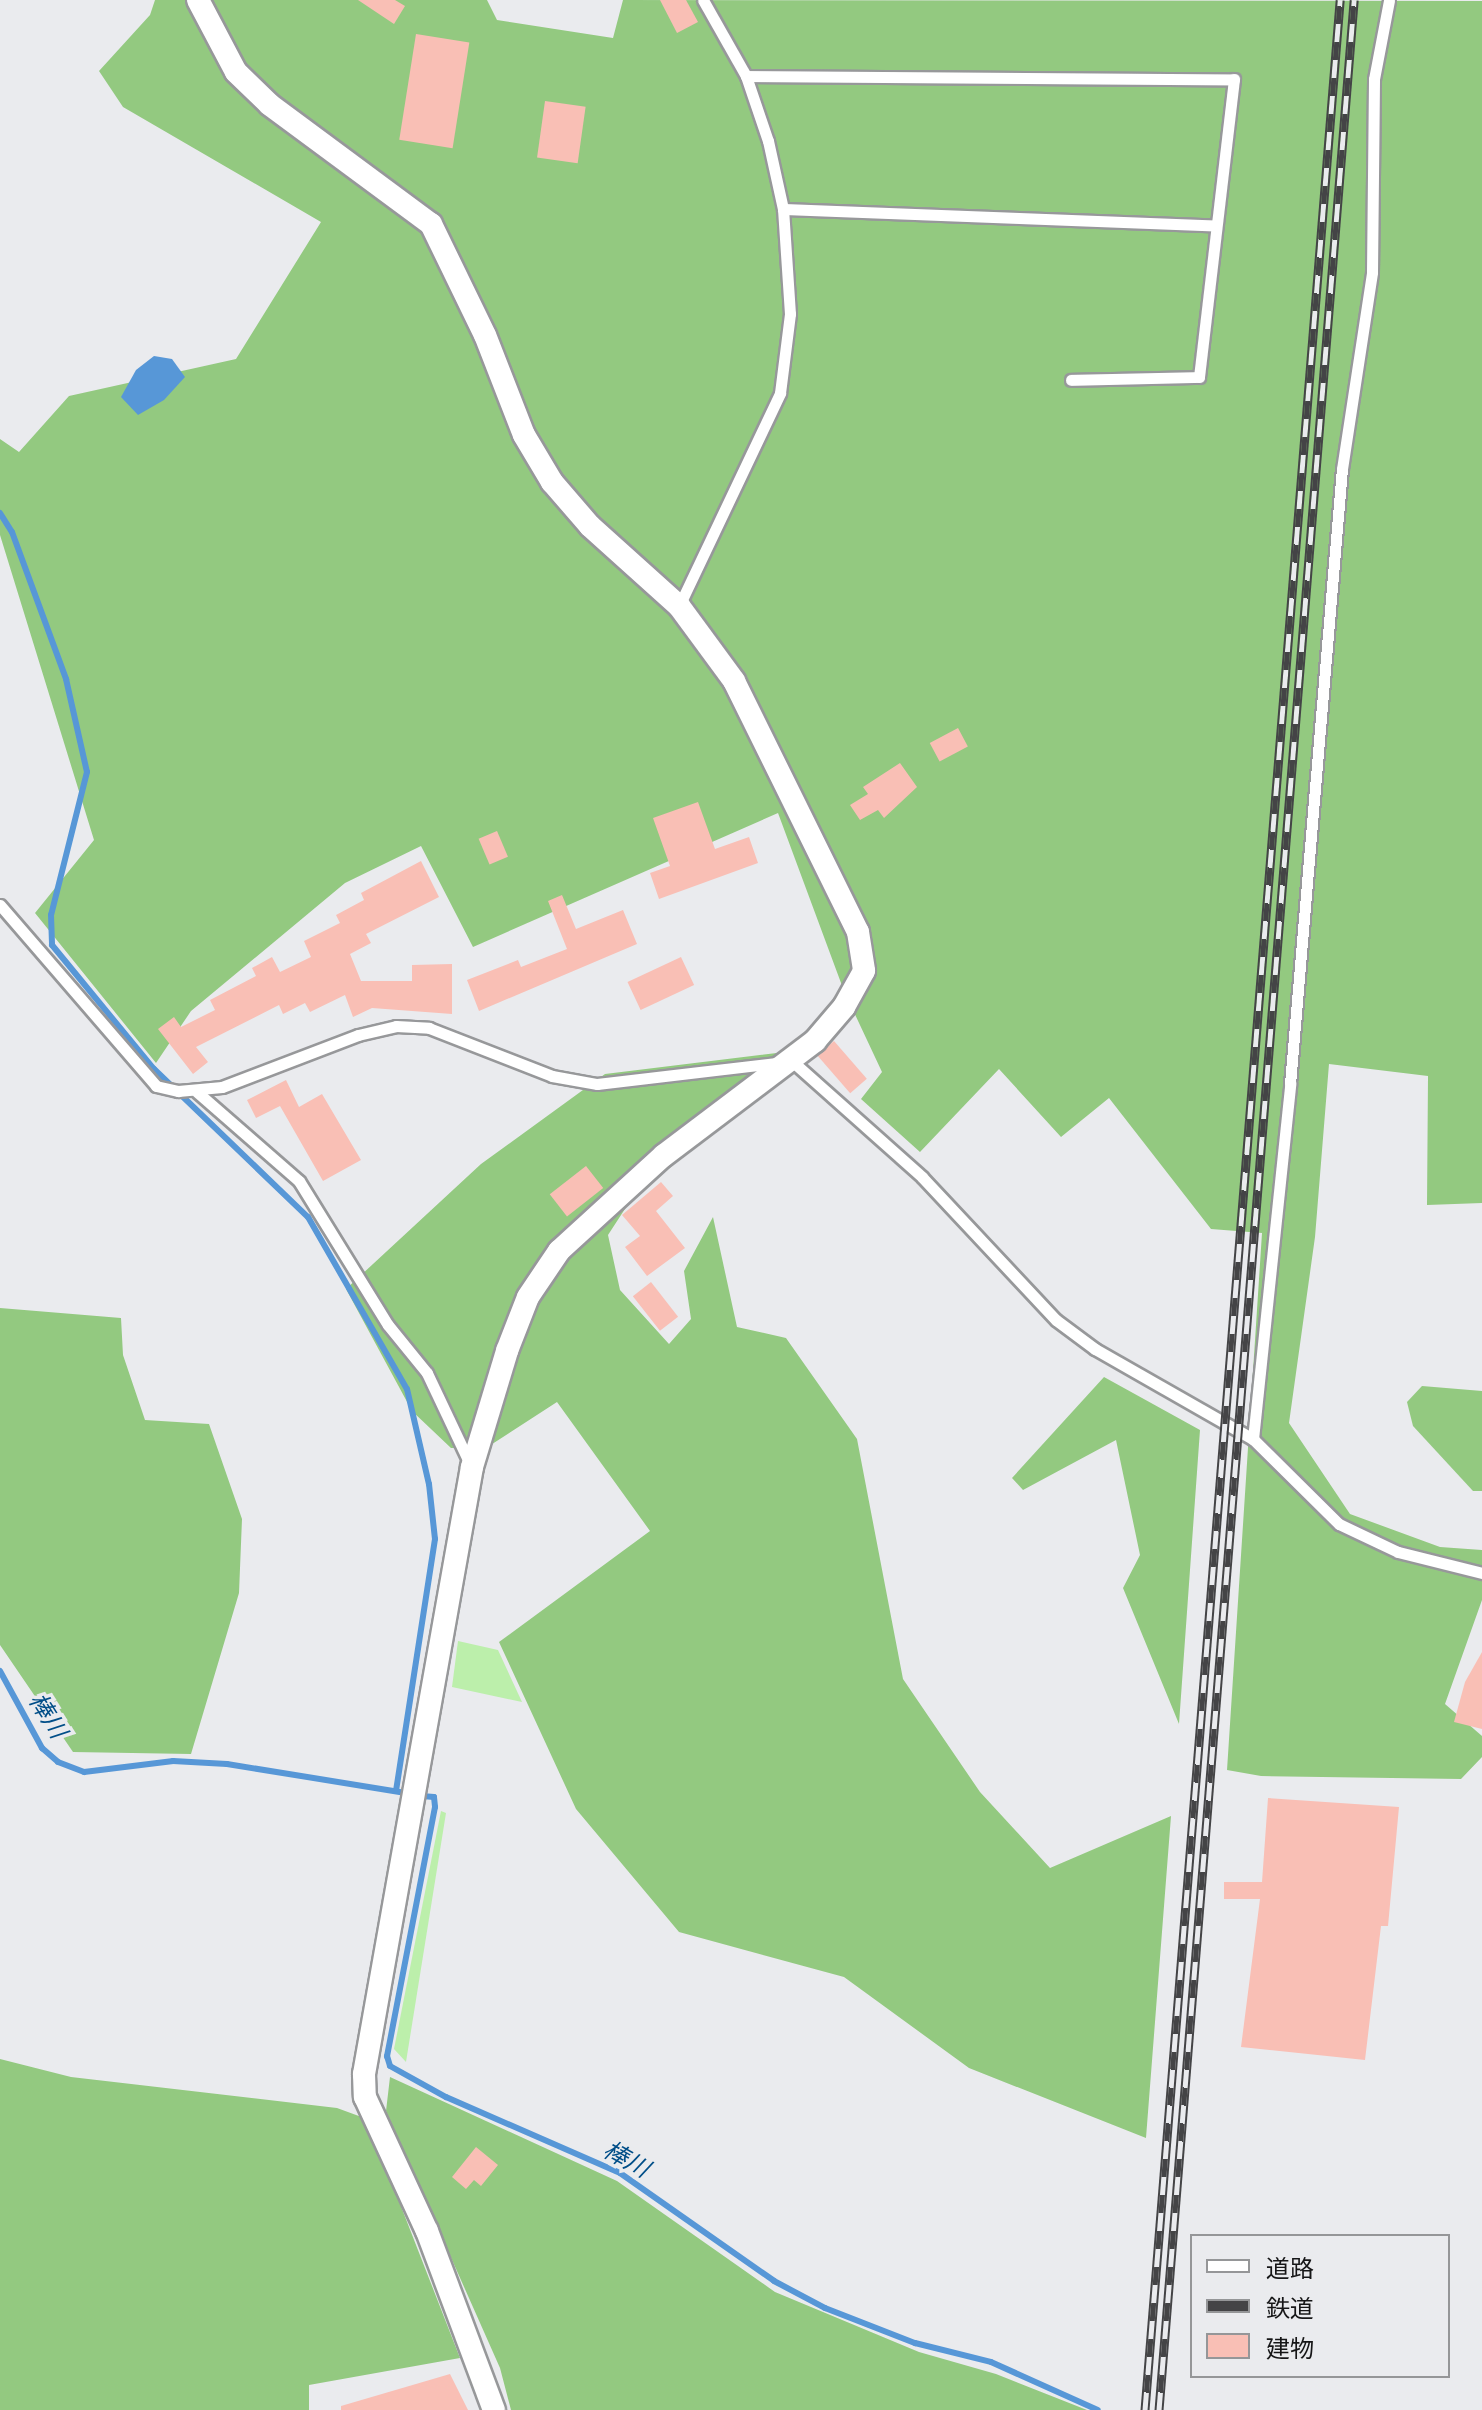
<!DOCTYPE html>
<meta charset="utf-8">
<style>
body{margin:0}
#map{position:relative;width:1482px;height:2410px;overflow:hidden;background:#eaebee;font-family:"Roboto Condensed","Noto Sans JP",sans-serif}
div>[style]{position:absolute}
.green>*{inset:0;background:#bcefab}
.forest>*{inset:0;background:#93c980}
.water>*{inset:0;background:#5797d7}
.stream>*{height:6px;margin:-3px;padding:0 3px;transform-origin:3px;border-radius:3px;background:#5797d7}
.building>*{inset:0;background:#f9bfb5;transform-origin:0 0}
.roads{filter:drop-shadow(2px 0 #97989a) drop-shadow(-2px 0 #97989a) drop-shadow(0 2px #97989a) drop-shadow(0 -2px #97989a)}
.lane>*{height:11px;margin:-5.5px;padding:0 5.5px;transform-origin:5.5px;border-radius:5.5px;background:#fff}
.street>*{height:22px;margin:-11px;padding:0 11px;transform-origin:11px;border-radius:11px;background:#fff}
.rail>*{height:9px;margin-top:-4.5px;transform-origin:0;background:repeating-linear-gradient(90deg,#eaebee 0 18px,#444446 0 36px);box-sizing:border-box;border-block:2px solid #444446}
span{translate:-50% -50%;white-space:nowrap;text-align:center;line-height:1.15;-webkit-text-stroke:7px #eaebee;paint-order:stroke}
.water-label{font-size:24px;color:#014e88;font-style:italic}
.legend{position:absolute;left:1190px;top:2234px;width:260px;height:144px;box-sizing:border-box;background:#eaebee;border:2px solid #959698;margin:0;padding:10px 14px;list-style:none;font-size:24px;color:#161617}
.legend li{display:flex;align-items:center;gap:16px;height:40px}
.legend b{width:40px;border:2px solid #959698}
</style>
<div id="map">
<div class="green">
<div style="clip-path:polygon(458px 1641px,498px 1650px,522px 1702px,452px 1687px)"></div>
<div style="clip-path:polygon(441px 1811px,446px 1813px,406px 2062px,394px 2049px)"></div>
</div>
<div class="forest">
<div style="clip-path:polygon(155px 0,487px 0,497px 20px,613px 38px,623px 0,1482px 1px,1482px 1203px,1427px 1205px,1428px 1076px,1329px 1064px,1315px 1237px,1289px 1423px,1350px 1514px,1440px 1547px,1482px 1550px,1482px 1600px,1445px 1704px,1482px 1736px,1482px 1757px,1461px 1779px,1261px 1776px,1227px 1770px,1262px 1233px,1211px 1229px,1109px 1098px,1061px 1137px,999px 1069px,920px 1152px,861px 1099px,882px 1072px,844px 991px,778px 813px,473px 947px,421px 846px,345px 883px,191px 1011px,156px 1063px,35px 913px,94px 840px,0 535px,0 439px,19px 452px,69px 396px,236px 359px,321px 222px,123px 107px,99px 71px,150px 15px)"></div>
<div style="clip-path:polygon(785px 1052px,677px 1129px,608px 1235px,620px 1290px,669px 1344px,691px 1319px,684px 1271px,713px 1217px,737px 1327px,786px 1338px,857px 1439px,903px 1679px,980px 1792px,1050px 1868px,1171px 1816px,1146px 2138px,969px 2068px,844px 1977px,679px 1932px,576px 1809px,499px 1642px,650px 1531px,557px 1402px,486px 1448px,451px 1448px,412px 1411px,346px 1289px,481px 1164px,605px 1074px)"></div>
<div style="clip-path:polygon(0 1308px,121px 1318px,123px 1355px,145px 1420px,209px 1424px,242px 1519px,239px 1593px,191px 1754px,73px 1752px,0 1645px)"></div>
<div style="clip-path:polygon(1104px 1377px,1200px 1430px,1179px 1724px,1123px 1588px,1140px 1555px,1116px 1440px,1023px 1490px,1012px 1478px)"></div>
<div style="clip-path:polygon(1422px 1386px,1482px 1391px,1482px 1491px,1473px 1491px,1413px 1426px,1407px 1402px)"></div>
<div style="clip-path:polygon(0 2059px,71px 2077px,337px 2108px,367px 2119px,460px 2358px,309px 2385px,309px 2410px,0 2410px)"></div>
<div style="clip-path:polygon(390px 2077px,617px 2181px,775px 2292px,919px 2352px,996px 2374px,1087px 2410px,511px 2410px,500px 2368px,386px 2111px)"></div>
</div>
<div class="water">
<div style="clip-path:polygon(154px 356px,172px 359px,185px 377px,164px 400px,138px 415px,121px 397px,136px 370px)"></div>
</div>
<div class="stream">
<div style="left:0;top:513px;width:22px;rotate:58deg"></div>
<div style="left:12px;top:532px;width:157px;rotate:69.8deg"></div>
<div style="left:66px;top:679px;width:95px;rotate:77.3deg"></div>
<div style="left:87px;top:772px;width:147px;rotate:104.1deg"></div>
<div style="left:51px;top:915px;width:30px;rotate:88deg"></div>
<div style="left:52px;top:945px;width:161px;rotate:50.6deg"></div>
<div style="left:154px;top:1069px;width:214px;rotate:43.9deg"></div>
<div style="left:308px;top:1217px;width:198px;rotate:60.1deg"></div>
<div style="left:407px;top:1389px;width:98px;rotate:77deg"></div>
<div style="left:429px;top:1484px;width:55px;rotate:83.8deg"></div>
<div style="left:435px;top:1539px;width:255px;rotate:98.8deg"></div>
<div style="left:0;top:1671px;width:88px;rotate:61.4deg"></div>
<div style="left:42px;top:1748px;width:21px;rotate:41deg"></div>
<div style="left:58px;top:1762px;width:28px;rotate:21deg"></div>
<div style="left:84px;top:1772px;width:90px;rotate:-7deg"></div>
<div style="left:173px;top:1761px;width:54px;rotate:3.2deg"></div>
<div style="left:227px;top:1764px;width:181px;rotate:9.2deg"></div>
<div style="left:422px;top:1796px;width:12px;rotate:5deg"></div>
<div style="left:434px;top:1797px;width:10px;rotate:84deg"></div>
<div style="left:435px;top:1807px;width:254px;rotate:100.9deg"></div>
<div style="left:387px;top:2056px;width:10px;rotate:73deg"></div>
<div style="left:390px;top:2066px;width:64px;rotate:29deg"></div>
<div style="left:446px;top:2097px;width:190px;rotate:23.6deg"></div>
<div style="left:620px;top:2173px;width:188px;rotate:35deg"></div>
<div style="left:774px;top:2281px;width:58px;rotate:27.9deg"></div>
<div style="left:825px;top:2308px;width:97px;rotate:21.3deg"></div>
<div style="left:915px;top:2343px;width:78px;rotate:14deg"></div>
<div style="left:991px;top:2362px;width:117px;rotate:24.2deg"></div>
</div>
<div class="building">
<div style="clip-path:polygon(358px 0,395px 0,405px 6px,394px 24px)"></div>
<div style="clip-path:polygon(660px 0,686px 0,698px 22px,677px 33px)"></div>
<div style="left:416px;top:34px;width:54px;height:107px;rotate:9deg"></div>
<div style="left:545px;top:101px;width:41px;height:57px;rotate:8deg"></div>
<div style="left:958px;top:728px;width:21px;height:32px;rotate:62deg"></div>
<div style="clip-path:polygon(900px 763px,917px 787px,884px 818px,878px 810px,860px 820px,850px 805px,868px 794px,863px 787px)"></div>
<div style="clip-path:polygon(698px 802px,715px 849px,749px 837px,758px 863px,659px 899px,650px 873px,670px 866px,653px 818px)"></div>
<div style="left:497px;top:831px;width:28px;height:20px;rotate:67deg"></div>
<div style="clip-path:polygon(421px 861px,439px 897px,366px 934px,371px 943px,350px 954px,361px 981px,412px 981px,412px 965px,452px 964px,452px 1014px,372px 1008px,353px 1017px,345px 995px,310px 1012px,305px 1003px,283px 1014px,279px 1005px,196px 1047px,208px 1062px,193px 1074px,158px 1029px,174px 1017px,181px 1027px,215px 1010px,210px 1000px,256px 976px,252px 968px,272px 957px,280px 972px,311px 957px,304px 941px,340px 923px,336px 915px,364px 900px,361px 893px)"></div>
<div style="clip-path:polygon(562px 895px,576px 929px,623px 910px,637px 944px,479px 1011px,467px 980px,518px 960px,521px 967px,567px 949px,548px 901px)"></div>
<div style="left:681px;top:957px;width:31px;height:59px;rotate:65deg"></div>
<div style="left:834px;top:1041px;width:50px;height:22px;rotate:49deg"></div>
<div style="clip-path:polygon(286px 1080px,299px 1107px,322px 1094px,361px 1160px,323px 1181px,280px 1106px,256px 1118px,247px 1100px)"></div>
<div style="left:586px;top:1166px;width:28px;height:46px;rotate:52deg"></div>
<div style="clip-path:polygon(661px 1182px,673px 1196px,656px 1211px,685px 1248px,647px 1276px,625px 1247px,640px 1236px,622px 1215px)"></div>
<div style="left:651px;top:1282px;width:44px;height:23px;rotate:52deg"></div>
<div style="clip-path:polygon(1482px 1652px,1482px 1729px,1454px 1722px,1465px 1682px)"></div>
<div style="clip-path:polygon(1268px 1798px,1399px 1807px,1388px 1926px,1381px 1926px,1365px 2060px,1241px 2047px,1260px 1899px,1224px 1899px,1224px 1882px,1262px 1882px)"></div>
<div style="clip-path:polygon(476px 2147px,498px 2165px,481px 2186px,474px 2180px,466px 2189px,452px 2177px)"></div>
<div style="clip-path:polygon(450px 2374px,468px 2410px,341px 2410px,341px 2406px)"></div>
</div>
<div class="roads">
<div class="lane">
<div style="left:746px;top:76px;width:488px;rotate:0.4deg"></div>
<div style="left:1234px;top:79px;width:300px;rotate:96.7deg"></div>
<div style="left:1199px;top:377px;width:128px;rotate:178.7deg"></div>
<div style="left:783px;top:209px;width:433px;rotate:2.2deg"></div>
<div style="left:679px;top:606px;width:236px;rotate:-64.6deg"></div>
<div style="left:780px;top:393px;width:80px;rotate:-82.8deg"></div>
<div style="left:790px;top:314px;width:105px;rotate:-93.8deg"></div>
<div style="left:783px;top:209px;width:70px;rotate:-102.4deg"></div>
<div style="left:768px;top:141px;width:69px;rotate:-108.7deg"></div>
<div style="left:746px;top:76px;width:87px;rotate:-119.5deg"></div>
<div style="left:0;top:905px;width:239px;rotate:49.2deg"></div>
<div style="left:156px;top:1086px;width:23px;rotate:13deg"></div>
<div style="left:178px;top:1091px;width:44px;rotate:-5.2deg"></div>
<div style="left:222px;top:1087px;width:146px;rotate:-20.9deg"></div>
<div style="left:358px;top:1035px;width:39px;rotate:-13deg"></div>
<div style="left:396px;top:1026px;width:33px;rotate:3deg"></div>
<div style="left:429px;top:1028px;width:132px;rotate:21.3deg"></div>
<div style="left:552px;top:1076px;width:46px;rotate:10.1deg"></div>
<div style="left:597px;top:1084px;width:196px;rotate:-6.7deg"></div>
<div style="left:792px;top:1061px;width:174px;rotate:41.7deg"></div>
<div style="left:922px;top:1177px;width:196px;rotate:46.9deg"></div>
<div style="left:1056px;top:1320px;width:49px;rotate:36.6deg"></div>
<div style="left:1095px;top:1349px;width:182px;rotate:29.7deg"></div>
<div style="left:1253px;top:1439px;width:121px;rotate:44.7deg"></div>
<div style="left:1339px;top:1524px;width:65px;rotate:25.4deg"></div>
<div style="left:1398px;top:1552px;width:87px;rotate:14deg"></div>
<div style="left:197px;top:1092px;width:135px;rotate:41.1deg"></div>
<div style="left:299px;top:1181px;width:169px;rotate:58.3deg"></div>
<div style="left:388px;top:1325px;width:62px;rotate:50.9deg"></div>
<div style="left:427px;top:1373px;width:103px;rotate:64.7deg"></div>
<div style="left:1253px;top:1439px;width:357px;rotate:-84deg"></div>
<div style="left:1290px;top:1084px;width:617px;rotate:-85.17deg"></div>
<div style="left:1342px;top:469px;width:199px;rotate:-81.3deg"></div>
<div style="left:1372px;top:272px;width:193px;rotate:-89.4deg"></div>
<div style="left:1374px;top:79px;width:80px;rotate:-79.2deg"></div>
</div>
<div class="street">
<div style="left:198px;top:0;width:81px;rotate:62.2deg"></div>
<div style="left:236px;top:72px;width:47px;rotate:44.1deg"></div>
<div style="left:270px;top:105px;width:200px;rotate:36.5deg"></div>
<div style="left:431px;top:224px;width:123px;rotate:64.1deg"></div>
<div style="left:485px;top:335px;width:107px;rotate:68.7deg"></div>
<div style="left:524px;top:435px;width:55px;rotate:59.2deg"></div>
<div style="left:552px;top:482px;width:58px;rotate:49.2deg"></div>
<div style="left:590px;top:526px;width:120px;rotate:42deg"></div>
<div style="left:679px;top:606px;width:93px;rotate:53.7deg"></div>
<div style="left:734px;top:681px;width:280px;rotate:63.7deg"></div>
<div style="left:858px;top:932px;width:39px;rotate:81deg"></div>
<div style="left:864px;top:971px;width:41px;rotate:119.1deg"></div>
<div style="left:844px;top:1007px;width:45px;rotate:130.5deg"></div>
<div style="left:815px;top:1041px;width:189px;rotate:142.9deg"></div>
<div style="left:664px;top:1155px;width:142px;rotate:137.6deg"></div>
<div style="left:559px;top:1251px;width:55px;rotate:124deg"></div>
<div style="left:528px;top:1297px;width:58px;rotate:111.3deg"></div>
<div style="left:507px;top:1351px;width:121px;rotate:106.8deg"></div>
<div style="left:472px;top:1467px;width:617px;rotate:100.09deg"></div>
<div style="left:364px;top:2074px;width:23px;rotate:88deg"></div>
<div style="left:365px;top:2097px;width:148px;rotate:65.2deg"></div>
<div style="left:427px;top:2231px;width:191px;rotate:69.5deg"></div>
</div>
</div>
<div class="rail">
<div style="left:1145px;top:2410px;width:2418px;rotate:-85.37deg"></div>
<div style="left:1159px;top:2410px;width:2418px;rotate:-85.37deg"></div>
</div>
<div class="water-label">
<span style="left:47px;top:1716px;rotate:58deg">棒川</span>
<span style="left:626px;top:2160px;rotate:29deg">棒川</span>
</div>
<ul class="legend">
<li><b style="height:10px;background:#fff"></b>道路</li>
<li><b style="height:10px;background:#444446"></b>鉄道</li>
<li><b style="height:22px;background:#f9bfb5"></b>建物</li>
</ul>
</div>
